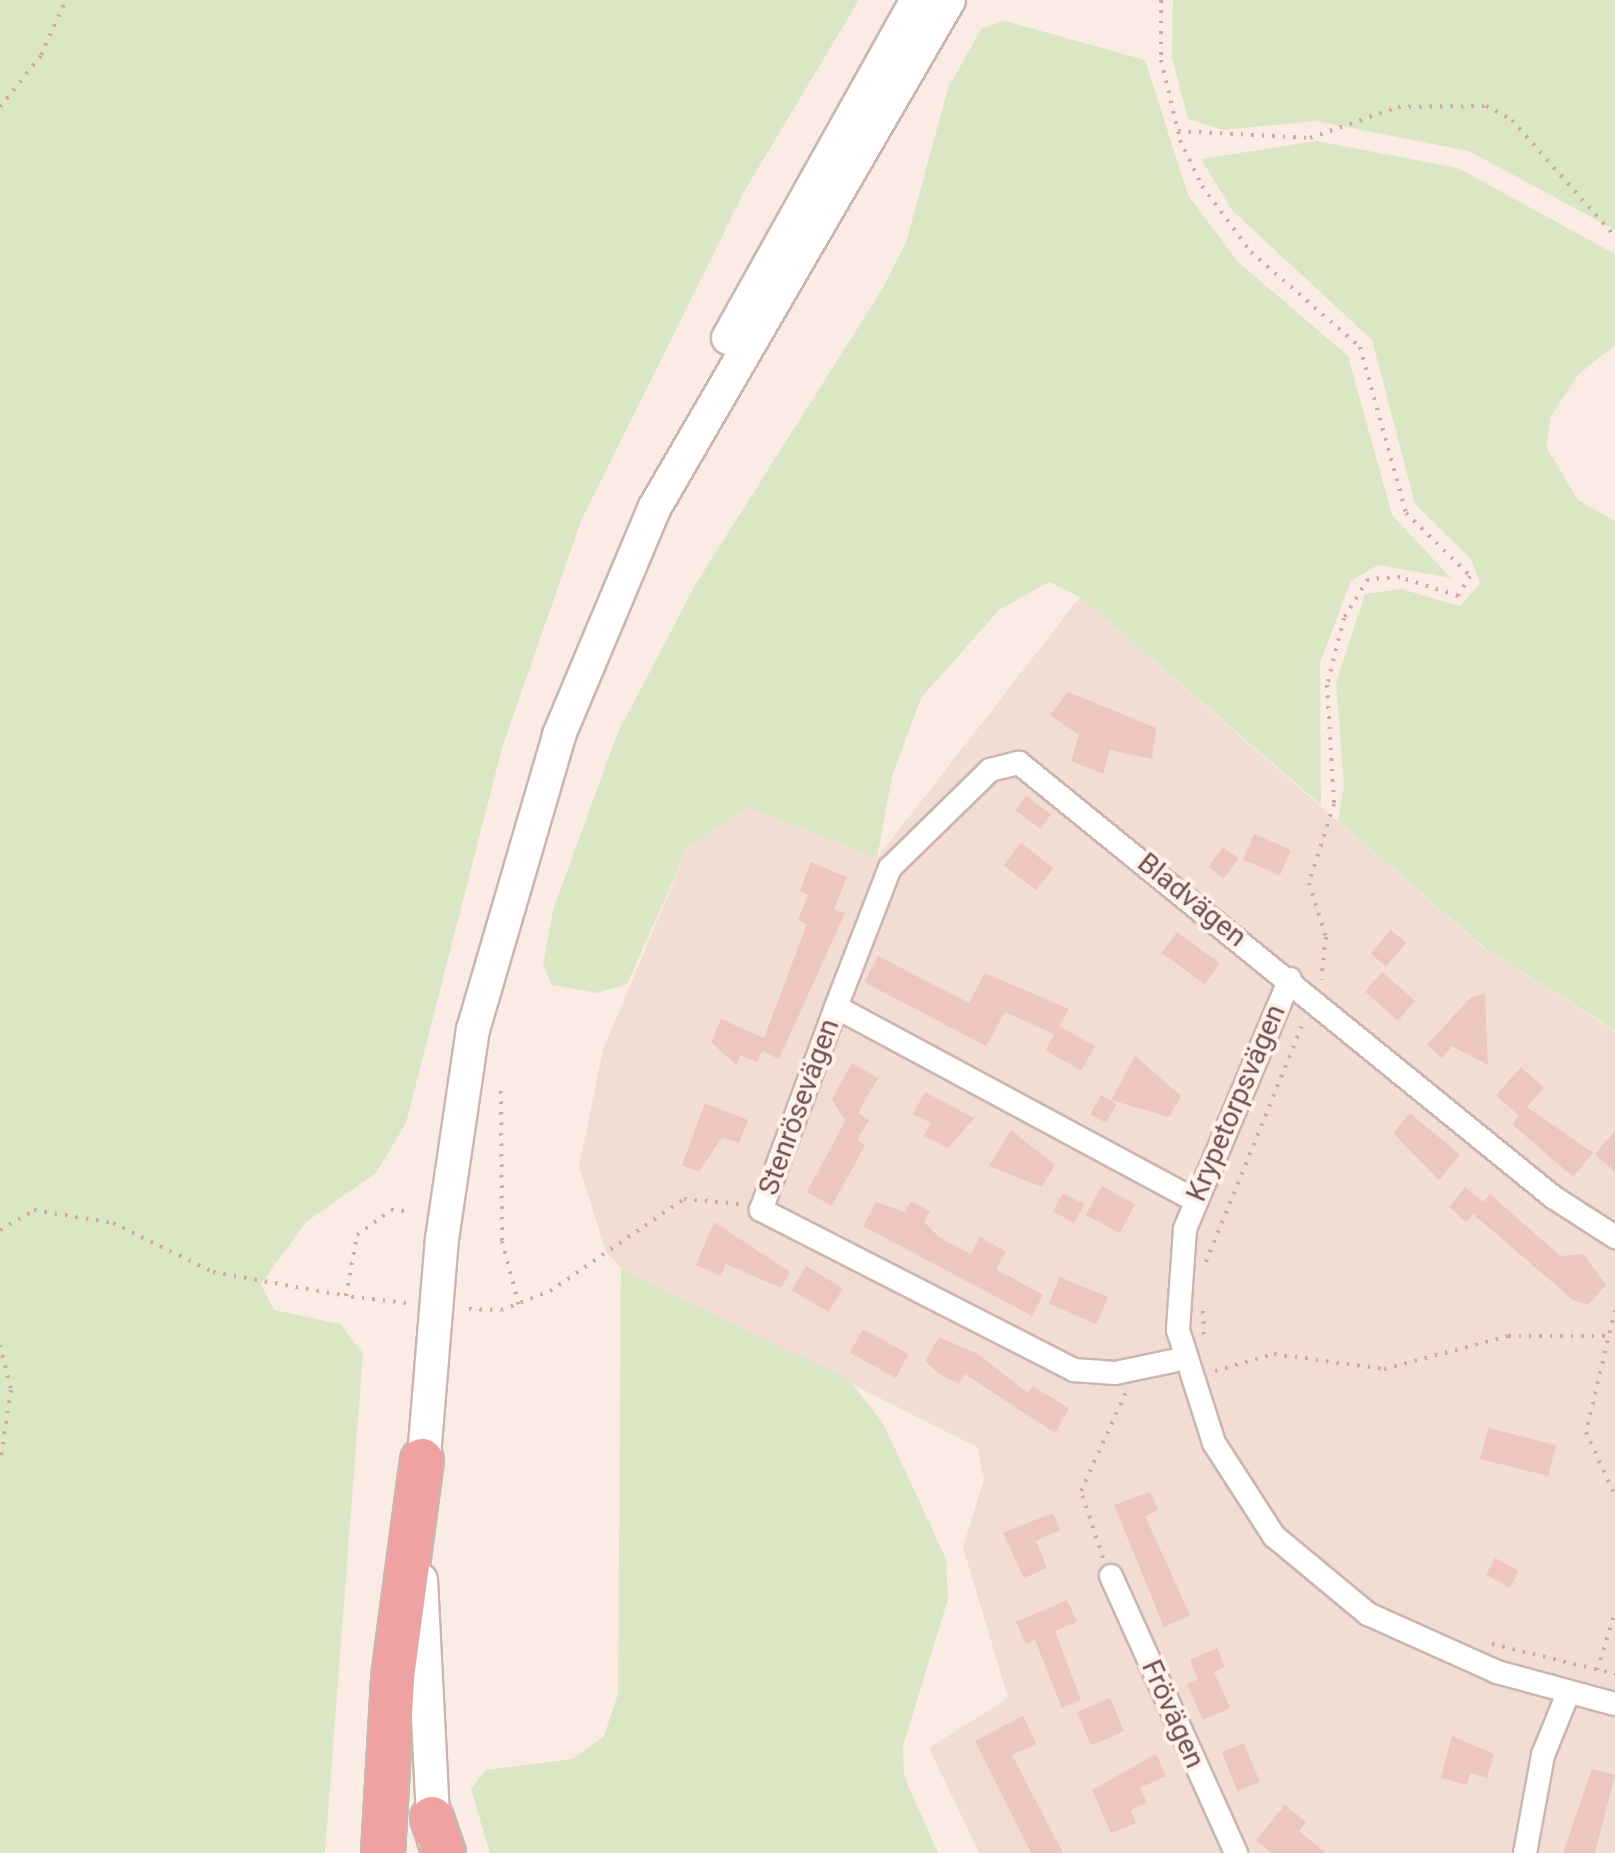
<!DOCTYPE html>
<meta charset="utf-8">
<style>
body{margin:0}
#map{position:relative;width:1615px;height:1853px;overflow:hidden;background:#faece4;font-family:Roboto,sans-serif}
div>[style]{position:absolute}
.residential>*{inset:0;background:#f1ddd3}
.green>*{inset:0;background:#dae6c4}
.building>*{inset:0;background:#edc6be;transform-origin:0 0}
.path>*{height:4px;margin-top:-2px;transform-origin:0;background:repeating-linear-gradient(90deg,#d1a9a2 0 2.5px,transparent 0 10.5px)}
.roads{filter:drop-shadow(2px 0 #ccb5af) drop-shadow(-2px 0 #ccb5af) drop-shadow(0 2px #ccb5af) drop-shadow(0 -2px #ccb5af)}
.street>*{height:22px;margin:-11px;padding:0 11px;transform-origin:11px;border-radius:11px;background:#fff}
.secondary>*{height:32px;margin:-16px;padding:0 16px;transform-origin:16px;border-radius:16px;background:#fff}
.highway>*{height:42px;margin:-21px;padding:0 21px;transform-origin:21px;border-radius:21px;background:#efa2a1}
span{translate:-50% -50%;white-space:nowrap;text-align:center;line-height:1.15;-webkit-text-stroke:8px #fdf1ea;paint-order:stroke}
.street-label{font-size:28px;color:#70504c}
</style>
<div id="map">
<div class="residential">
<div style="clip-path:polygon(1080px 597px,1486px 950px,1615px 1031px,1615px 1853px,979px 1853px,929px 1748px,1008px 1698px,963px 1547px,984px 1479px,977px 1447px,621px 1268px,606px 1252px,579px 1166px,603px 1050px,688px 847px,750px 808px,877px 858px)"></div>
</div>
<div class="green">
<div style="clip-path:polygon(0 0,859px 0,745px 190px,581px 521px,502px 748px,406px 1123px,376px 1173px,306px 1222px,261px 1284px,274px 1310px,340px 1324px,363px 1353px,325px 1853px,0 1853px)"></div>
<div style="clip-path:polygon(1173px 0,1615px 0,1615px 230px,1469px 151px,1315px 121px,1223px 130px,1188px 119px,1172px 57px)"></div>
<div style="clip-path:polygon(1005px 21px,1145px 60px,1188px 195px,1238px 262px,1348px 356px,1392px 515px,1451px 578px,1378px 565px,1351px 581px,1320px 663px,1321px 805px,1080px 597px,1049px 582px,999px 610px,921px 698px,892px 776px,877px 858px,749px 808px,688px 847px,627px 984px,597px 993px,552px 985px,543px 965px,553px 910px,618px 732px,697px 582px,883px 288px,906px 243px,948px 88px,982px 28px)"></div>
<div style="clip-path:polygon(1316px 141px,1458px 168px,1615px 254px,1615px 345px,1578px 375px,1551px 416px,1546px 447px,1578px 500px,1615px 521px,1615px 1030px,1487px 950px,1338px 821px,1344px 786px,1336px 683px,1365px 594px,1401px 589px,1460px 606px,1480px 584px,1471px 559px,1415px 504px,1372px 340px,1232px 210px,1201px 159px)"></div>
<div style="clip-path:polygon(621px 1268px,849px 1380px,883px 1423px,946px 1559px,948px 1599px,903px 1746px,904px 1776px,938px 1853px,490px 1853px,471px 1789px,486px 1770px,572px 1759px,604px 1736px,618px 1694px)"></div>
</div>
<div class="building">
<div style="clip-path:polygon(1068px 692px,1156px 728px,1152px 759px,1110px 750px,1103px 774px,1071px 761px,1079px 735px,1050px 715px)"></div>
<div style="left:1026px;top:796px;width:31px;height:18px;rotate:36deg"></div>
<div style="left:1254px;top:834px;width:40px;height:28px;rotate:23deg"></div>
<div style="left:1021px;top:843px;width:41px;height:28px;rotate:38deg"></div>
<div style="left:1223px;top:847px;width:19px;height:25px;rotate:36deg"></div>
<div style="clip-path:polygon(811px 862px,847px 877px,834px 909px,845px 913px,779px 1059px,762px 1051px,757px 1062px,740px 1055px,736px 1065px,711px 1042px,721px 1019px,764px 1038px,807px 924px,798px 920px,808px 895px,800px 891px)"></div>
<div style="left:1391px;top:930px;width:20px;height:31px;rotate:41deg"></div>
<div style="left:1177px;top:932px;width:53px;height:26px;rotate:36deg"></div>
<div style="clip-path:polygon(878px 956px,969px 1003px,985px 973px,1069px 1009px,1054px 1034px,1005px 1012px,986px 1046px,864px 982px)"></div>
<div style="left:1382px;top:972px;width:44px;height:26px;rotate:41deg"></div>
<div style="clip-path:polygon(1485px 994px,1488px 1065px,1452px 1046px,1442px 1058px,1427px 1045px,1471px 997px)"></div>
<div style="left:1059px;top:1026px;width:41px;height:28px;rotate:29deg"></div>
<div style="clip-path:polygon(1135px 1056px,1181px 1096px,1169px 1117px,1111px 1100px)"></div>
<div style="clip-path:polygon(852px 1063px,878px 1078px,858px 1113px,869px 1120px,857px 1140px,865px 1145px,832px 1206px,807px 1192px,845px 1121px,832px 1099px)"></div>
<div style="clip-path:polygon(1521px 1067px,1544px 1088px,1527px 1107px,1593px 1153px,1573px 1177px,1512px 1124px,1519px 1116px,1496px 1095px)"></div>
<div style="clip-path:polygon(925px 1092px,974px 1118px,948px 1148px,924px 1136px,931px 1123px,913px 1114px)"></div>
<div style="left:1101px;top:1095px;width:18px;height:22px;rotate:29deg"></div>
<div style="clip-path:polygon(705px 1103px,748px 1120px,739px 1143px,722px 1137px,699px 1172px,682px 1165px)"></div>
<div style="clip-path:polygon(1410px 1113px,1460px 1155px,1439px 1180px,1393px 1133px)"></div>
<div style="clip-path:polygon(1011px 1130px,1055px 1165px,1042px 1187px,989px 1166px)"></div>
<div style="clip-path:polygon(1615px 1131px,1615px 1172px,1595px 1154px)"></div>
<div style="left:1102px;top:1186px;width:38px;height:33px;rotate:29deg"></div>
<div style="clip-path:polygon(1465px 1187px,1483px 1202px,1490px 1194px,1560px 1256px,1583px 1254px,1606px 1285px,1588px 1305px,1573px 1300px,1473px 1214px,1466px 1222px,1449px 1207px)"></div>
<div style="left:1063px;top:1193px;width:24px;height:21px;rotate:28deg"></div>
<div style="clip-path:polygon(911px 1201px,930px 1211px,924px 1222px,940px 1238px,971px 1254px,980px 1237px,1006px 1252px,996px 1269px,1043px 1295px,1032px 1316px,863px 1226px,876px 1202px,905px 1212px)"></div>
<div style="clip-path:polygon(714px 1222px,790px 1272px,781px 1288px,726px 1264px,721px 1276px,696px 1265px)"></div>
<div style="left:806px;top:1266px;width:43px;height:28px;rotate:31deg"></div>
<div style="left:1060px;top:1277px;width:52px;height:29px;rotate:23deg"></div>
<div style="left:863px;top:1329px;width:52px;height:27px;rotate:29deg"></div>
<div style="clip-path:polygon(939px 1337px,978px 1354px,1028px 1393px,1032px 1386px,1069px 1408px,1055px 1433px,965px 1374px,959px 1384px,938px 1373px,925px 1361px)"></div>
<div style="left:1488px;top:1428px;width:70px;height:32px;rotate:14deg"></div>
<div style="clip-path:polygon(1150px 1492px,1158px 1510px,1145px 1516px,1190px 1615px,1164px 1627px,1114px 1505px)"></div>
<div style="clip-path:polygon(1053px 1513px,1060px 1530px,1036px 1541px,1047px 1568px,1024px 1578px,1003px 1533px)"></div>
<div style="left:1495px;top:1558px;width:27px;height:19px;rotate:28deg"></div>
<div style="clip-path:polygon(1067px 1600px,1077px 1622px,1055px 1631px,1081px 1700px,1062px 1708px,1035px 1640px,1026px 1644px,1016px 1622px)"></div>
<div style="clip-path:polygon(1217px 1648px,1225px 1666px,1214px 1672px,1230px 1708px,1203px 1720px,1187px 1684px,1198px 1679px,1190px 1660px)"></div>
<div style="left:1110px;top:1698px;width:36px;height:36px;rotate:67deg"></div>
<div style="clip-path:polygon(1023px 1716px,1036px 1744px,1012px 1755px,1063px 1853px,1031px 1853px,975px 1741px)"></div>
<div style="clip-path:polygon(1452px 1736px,1494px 1754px,1487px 1778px,1470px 1773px,1467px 1785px,1441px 1778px)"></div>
<div style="left:1244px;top:1743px;width:42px;height:24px;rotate:68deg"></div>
<div style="clip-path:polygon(1156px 1754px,1166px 1776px,1140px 1788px,1147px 1803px,1131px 1810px,1136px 1823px,1111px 1833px,1092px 1790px)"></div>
<div style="clip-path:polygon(1592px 1769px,1615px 1775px,1595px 1853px,1563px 1853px)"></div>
<div style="clip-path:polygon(1285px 1805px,1306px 1822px,1299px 1831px,1326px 1853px,1272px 1853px,1256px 1840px)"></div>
</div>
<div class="path">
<div style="left:1161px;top:0;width:60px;rotate:90deg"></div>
<div style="left:1161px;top:60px;width:82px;rotate:76.6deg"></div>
<div style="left:1180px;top:140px;width:51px;rotate:64.4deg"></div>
<div style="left:1202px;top:186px;width:82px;rotate:53.4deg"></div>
<div style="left:1251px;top:252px;width:145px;rotate:41.1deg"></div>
<div style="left:1360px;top:347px;width:172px;rotate:74.5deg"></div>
<div style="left:1406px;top:513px;width:90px;rotate:44.5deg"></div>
<div style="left:1470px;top:576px;width:23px;rotate:121deg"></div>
<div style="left:1458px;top:596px;width:61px;rotate:-161.9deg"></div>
<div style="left:1400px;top:577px;width:32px;rotate:176deg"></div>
<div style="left:1368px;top:579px;width:46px;rotate:121.6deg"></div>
<div style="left:1344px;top:618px;width:69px;rotate:104.2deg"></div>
<div style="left:1327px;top:685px;width:119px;rotate:86.6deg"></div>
<div style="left:1334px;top:804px;width:83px;rotate:107.6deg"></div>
<div style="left:1309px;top:883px;width:57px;rotate:72.5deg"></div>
<div style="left:1326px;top:937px;width:43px;rotate:96.6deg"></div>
<div style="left:0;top:107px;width:66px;rotate:-51.7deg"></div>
<div style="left:41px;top:55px;width:60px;rotate:-65.6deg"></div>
<div style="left:1178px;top:131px;width:132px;rotate:3deg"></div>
<div style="left:1310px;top:138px;width:93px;rotate:-19.4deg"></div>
<div style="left:1398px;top:107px;width:88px;rotate:-0.7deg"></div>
<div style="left:1486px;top:106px;width:30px;rotate:28deg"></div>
<div style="left:1512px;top:120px;width:156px;rotate:48.6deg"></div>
<div style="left:501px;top:1091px;width:150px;rotate:89.6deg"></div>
<div style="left:502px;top:1241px;width:67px;rotate:75.3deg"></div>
<div style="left:0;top:1230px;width:39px;rotate:-30deg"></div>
<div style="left:34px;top:1210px;width:80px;rotate:9.3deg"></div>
<div style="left:113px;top:1223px;width:111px;rotate:26.1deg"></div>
<div style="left:213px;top:1272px;width:135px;rotate:10.2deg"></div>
<div style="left:1206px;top:1262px;width:260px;rotate:-67.9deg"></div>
<div style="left:406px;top:1303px;width:60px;rotate:-173.3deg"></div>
<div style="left:346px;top:1296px;width:62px;rotate:-79.8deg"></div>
<div style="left:357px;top:1235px;width:42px;rotate:-36.3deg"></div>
<div style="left:391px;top:1210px;width:18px;rotate:3deg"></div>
<div style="left:469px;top:1309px;width:32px;rotate:2deg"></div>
<div style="left:501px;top:1310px;width:53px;rotate:-21.2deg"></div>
<div style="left:550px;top:1291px;width:163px;rotate:-34.5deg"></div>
<div style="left:684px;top:1199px;width:55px;rotate:5.2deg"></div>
<div style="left:1615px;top:1310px;width:125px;rotate:103.4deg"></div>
<div style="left:1586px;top:1432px;width:70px;rotate:65.6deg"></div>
<div style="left:1203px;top:1311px;width:26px;rotate:88deg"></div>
<div style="left:0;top:1345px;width:46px;rotate:76.3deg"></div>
<div style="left:11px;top:1390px;width:73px;rotate:98.7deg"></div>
<div style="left:1215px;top:1371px;width:61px;rotate:-16.1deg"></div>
<div style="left:1274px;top:1354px;width:111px;rotate:7.8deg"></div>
<div style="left:1384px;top:1369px;width:128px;rotate:-14.9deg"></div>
<div style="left:1508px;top:1336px;width:98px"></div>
<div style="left:1103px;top:1558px;width:71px;rotate:-108.2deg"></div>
<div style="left:1081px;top:1491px;width:109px;rotate:-65.6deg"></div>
<div style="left:1492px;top:1644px;width:127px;rotate:13.7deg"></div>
<div style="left:1597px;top:1670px;width:60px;rotate:-72.5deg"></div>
</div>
<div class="roads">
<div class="street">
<div style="left:1290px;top:979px;width:271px;rotate:112.8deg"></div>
<div style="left:1185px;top:1229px;width:101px;rotate:94deg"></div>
<div style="left:1178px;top:1330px;width:119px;rotate:72.3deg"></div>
<div style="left:1214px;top:1443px;width:111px;rotate:57.2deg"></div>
<div style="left:1274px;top:1536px;width:122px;rotate:39.7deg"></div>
<div style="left:1368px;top:1614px;width:141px;rotate:24.2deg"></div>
<div style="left:1497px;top:1672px;width:122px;rotate:15.2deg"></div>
<div style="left:836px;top:1007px;width:149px;rotate:-68.8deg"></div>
<div style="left:890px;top:868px;width:140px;rotate:-44.4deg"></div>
<div style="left:990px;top:770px;width:30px;rotate:-14deg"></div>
<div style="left:1019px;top:763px;width:688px;rotate:39.1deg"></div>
<div style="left:1553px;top:1197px;width:74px;rotate:32.8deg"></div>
<div style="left:1182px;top:1359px;width:68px;rotate:168.2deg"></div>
<div style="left:1115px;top:1373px;width:41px;rotate:-175.8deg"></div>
<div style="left:1074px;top:1370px;width:352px;rotate:-152.9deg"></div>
<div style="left:761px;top:1210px;width:216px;rotate:-69.7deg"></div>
<div style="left:836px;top:1007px;width:404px;rotate:28.3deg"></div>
<div style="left:1111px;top:1576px;width:304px;rotate:65.7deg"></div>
<div style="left:1525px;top:1853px;width:100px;rotate:-79.6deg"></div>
<div style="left:1543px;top:1755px;width:64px;rotate:-67.9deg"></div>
</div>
<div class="secondary">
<div style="left:728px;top:338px;width:387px;rotate:-60.8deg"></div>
<div style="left:422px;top:1481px;width:243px;rotate:-85.3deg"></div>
<div style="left:442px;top:1239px;width:211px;rotate:-81.6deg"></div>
<div style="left:473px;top:1030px;width:307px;rotate:-73.7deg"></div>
<div style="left:559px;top:735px;width:247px;rotate:-67.2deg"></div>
<div style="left:655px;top:507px;width:586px;rotate:-59.89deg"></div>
<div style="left:421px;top:1580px;width:261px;rotate:87.1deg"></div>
</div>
<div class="highway">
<div style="left:432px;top:1818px;width:37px;rotate:71deg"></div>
<div style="left:383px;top:1853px;width:176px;rotate:-86.7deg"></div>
<div style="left:393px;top:1677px;width:219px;rotate:-82.4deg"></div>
</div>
</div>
<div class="street-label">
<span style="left:1192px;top:900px;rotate:39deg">Bladvägen</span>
<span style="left:1236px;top:1103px;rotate:-67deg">Krypetorpsvägen</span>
<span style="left:799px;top:1107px;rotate:-70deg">Stenrösevägen</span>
<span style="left:1173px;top:1714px;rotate:66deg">Frövägen</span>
</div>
</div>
